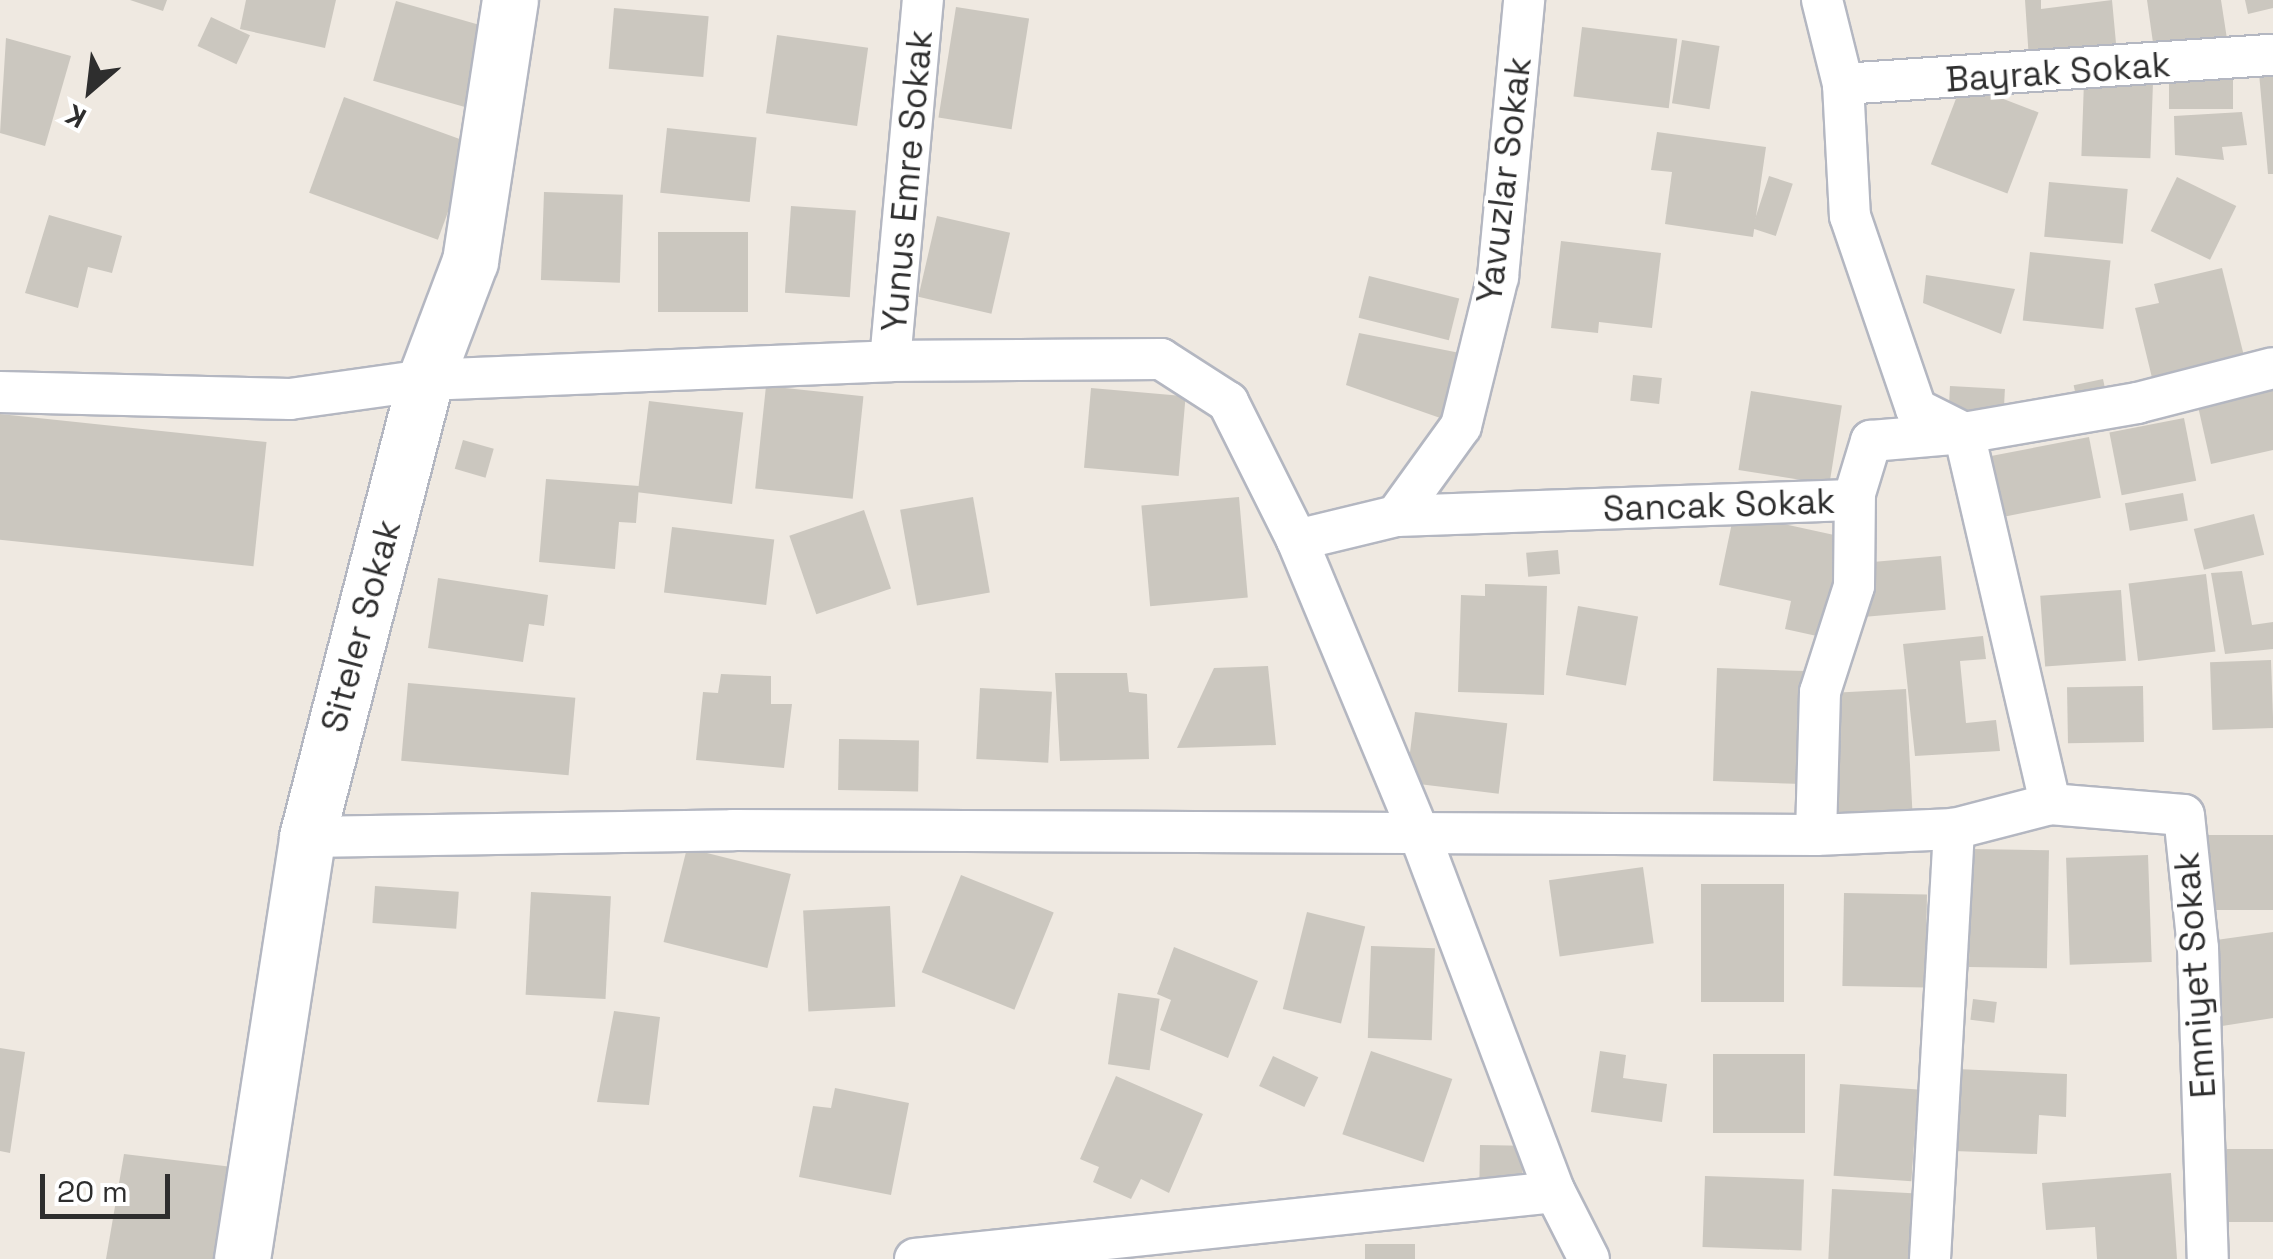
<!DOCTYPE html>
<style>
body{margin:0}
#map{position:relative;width:2273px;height:1259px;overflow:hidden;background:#efe9e1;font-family:"Space Grotesk",sans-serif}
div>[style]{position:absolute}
.building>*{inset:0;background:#cbc7bf;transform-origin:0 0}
.roads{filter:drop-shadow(2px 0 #b4b7c1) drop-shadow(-2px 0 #b4b7c1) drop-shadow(0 2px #b4b7c1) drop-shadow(0 -2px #b4b7c1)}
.street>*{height:40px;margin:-20px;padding:0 20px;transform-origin:20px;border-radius:20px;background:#fff}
.secondary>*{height:55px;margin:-27.5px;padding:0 27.5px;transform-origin:27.5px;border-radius:27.5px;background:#fff}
span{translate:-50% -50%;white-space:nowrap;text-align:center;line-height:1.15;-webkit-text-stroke:8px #fff;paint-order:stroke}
.street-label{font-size:35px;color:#2e2e2e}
.north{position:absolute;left:40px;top:40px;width:100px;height:100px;-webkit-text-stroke:8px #fff;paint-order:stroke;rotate:208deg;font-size:28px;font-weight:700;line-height:40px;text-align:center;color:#2e2e2e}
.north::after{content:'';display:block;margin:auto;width:35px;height:45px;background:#2e2e2e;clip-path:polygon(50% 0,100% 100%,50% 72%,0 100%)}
.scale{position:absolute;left:40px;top:1174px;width:130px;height:45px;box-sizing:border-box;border:5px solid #2e2e2e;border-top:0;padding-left:12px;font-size:30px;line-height:35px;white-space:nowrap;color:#2e2e2e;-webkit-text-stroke:8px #fff;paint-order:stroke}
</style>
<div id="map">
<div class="building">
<div style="clip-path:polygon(130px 0,167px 0,163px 11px)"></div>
<div style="clip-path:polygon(246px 0,336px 0,325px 48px,240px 29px)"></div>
<div style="clip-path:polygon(2025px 0,2041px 0,2041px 9px,2112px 0,2117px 54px,2029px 60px)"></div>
<div style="clip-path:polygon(2147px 0,2221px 0,2227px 39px,2154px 50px)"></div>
<div style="clip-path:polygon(2245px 0,2273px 0,2273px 8px,2248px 14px)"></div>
<div style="left:396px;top:1px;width:99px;height:83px;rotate:16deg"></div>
<div style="left:956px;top:7px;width:74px;height:112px;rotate:9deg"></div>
<div style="left:614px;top:8px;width:95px;height:61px;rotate:5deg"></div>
<div style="left:211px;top:17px;width:43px;height:32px;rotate:25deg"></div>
<div style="left:1582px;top:27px;width:96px;height:70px;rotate:7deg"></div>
<div style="left:777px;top:35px;width:92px;height:79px;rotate:8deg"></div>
<div style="clip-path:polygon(6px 38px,71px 56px,45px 146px,0 133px)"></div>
<div style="left:1682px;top:40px;width:38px;height:64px;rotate:9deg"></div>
<div style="clip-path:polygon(2273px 72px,2273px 174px,2268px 174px,2259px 73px)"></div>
<div style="left:2169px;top:73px;width:64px;height:36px"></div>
<div style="left:2084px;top:81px;width:69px;height:75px;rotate:2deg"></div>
<div style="left:1962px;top:83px;width:82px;height:87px;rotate:21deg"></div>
<div style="left:344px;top:97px;width:137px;height:102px;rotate:20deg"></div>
<div style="clip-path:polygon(2242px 112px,2247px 145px,2222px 147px,2224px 160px,2175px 155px,2174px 116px)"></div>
<div style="left:667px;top:128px;width:90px;height:65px;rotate:6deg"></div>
<div style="clip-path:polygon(1657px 132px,1766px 147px,1753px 237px,1665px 224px,1672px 172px,1651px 170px)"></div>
<div style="left:1769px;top:176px;width:25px;height:55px;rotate:18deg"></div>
<div style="left:2177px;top:177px;width:66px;height:60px;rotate:26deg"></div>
<div style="left:2049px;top:182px;width:79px;height:55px;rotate:5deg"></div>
<div style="left:544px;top:192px;width:79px;height:88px;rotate:2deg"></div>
<div style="left:791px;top:206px;width:65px;height:87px;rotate:4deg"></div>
<div style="clip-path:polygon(49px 215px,122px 236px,112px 273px,88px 267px,78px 308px,25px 293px)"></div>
<div style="left:937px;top:216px;width:75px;height:83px;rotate:13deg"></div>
<div style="left:658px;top:232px;width:90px;height:80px"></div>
<div style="clip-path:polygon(1561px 241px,1661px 253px,1652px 328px,1599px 322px,1598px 333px,1551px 328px)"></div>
<div style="left:2030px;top:252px;width:81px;height:69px;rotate:6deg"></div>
<div style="clip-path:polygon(2222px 268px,2246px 364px,2154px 386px,2135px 308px,2159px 303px,2154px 284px)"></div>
<div style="clip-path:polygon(1926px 275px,2015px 289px,2001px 334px,1923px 303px)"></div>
<div style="left:1369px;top:276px;width:93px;height:43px;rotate:14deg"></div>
<div style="clip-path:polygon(1359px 333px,1460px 353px,1446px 420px,1346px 385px)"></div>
<div style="left:1633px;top:375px;width:29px;height:26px;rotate:6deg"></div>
<div style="left:2103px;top:379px;width:24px;height:30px;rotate:78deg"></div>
<div style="clip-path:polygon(2273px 384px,2273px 450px,2211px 464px,2197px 402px)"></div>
<div style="left:766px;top:386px;width:98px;height:103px;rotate:6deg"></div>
<div style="left:1950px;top:386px;width:55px;height:24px;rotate:3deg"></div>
<div style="left:1091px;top:388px;width:95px;height:80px;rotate:5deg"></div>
<div style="left:1751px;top:391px;width:92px;height:80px;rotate:9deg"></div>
<div style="left:649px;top:401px;width:95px;height:92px;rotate:7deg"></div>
<div style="left:0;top:414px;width:268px;height:125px;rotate:6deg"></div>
<div style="left:2184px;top:418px;width:64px;height:76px;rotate:79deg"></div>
<div style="left:2089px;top:437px;width:62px;height:105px;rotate:79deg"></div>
<div style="left:463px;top:440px;width:32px;height:30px;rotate:16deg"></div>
<div style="clip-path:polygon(546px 479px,639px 486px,636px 523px,619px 522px,615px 569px,539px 562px)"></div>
<div style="left:2183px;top:493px;width:28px;height:59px;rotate:80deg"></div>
<div style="left:973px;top:497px;width:97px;height:74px;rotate:80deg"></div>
<div style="left:1239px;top:497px;width:101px;height:98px;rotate:85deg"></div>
<div style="left:864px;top:510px;width:83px;height:79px;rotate:71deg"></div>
<div style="clip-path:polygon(1734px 513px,1848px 538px,1826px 638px,1785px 629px,1791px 601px,1719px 585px)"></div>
<div style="left:2254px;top:514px;width:42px;height:62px;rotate:76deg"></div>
<div style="left:672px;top:527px;width:103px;height:66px;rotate:7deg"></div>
<div style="left:1558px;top:550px;width:24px;height:32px;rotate:85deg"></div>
<div style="left:1941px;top:556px;width:54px;height:80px;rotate:85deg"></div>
<div style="clip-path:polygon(2242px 571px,2252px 625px,2273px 622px,2273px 649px,2225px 654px,2211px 573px)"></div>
<div style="left:2206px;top:574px;width:78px;height:78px;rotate:83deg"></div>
<div style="clip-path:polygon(438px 578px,548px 595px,544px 626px,529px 624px,523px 662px,428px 648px)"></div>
<div style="clip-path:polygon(1485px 584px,1547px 586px,1544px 695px,1458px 692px,1461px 595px,1485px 596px)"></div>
<div style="left:2121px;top:590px;width:71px;height:81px;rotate:86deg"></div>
<div style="left:1578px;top:606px;width:61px;height:70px;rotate:10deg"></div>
<div style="clip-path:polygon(1983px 636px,1986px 659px,1960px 661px,1966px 723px,1996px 720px,2000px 751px,1915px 756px,1903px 644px)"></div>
<div style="left:2271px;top:660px;width:68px;height:61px;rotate:88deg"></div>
<div style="clip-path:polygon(1268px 666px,1276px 745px,1177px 748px,1214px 668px)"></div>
<div style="left:1717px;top:668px;width:89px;height:113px;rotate:2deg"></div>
<div style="clip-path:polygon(1055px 673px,1127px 673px,1129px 692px,1147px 694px,1149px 759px,1060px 761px)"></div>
<div style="clip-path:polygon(721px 674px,771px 676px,771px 704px,792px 704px,784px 768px,696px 760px,703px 692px,718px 693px)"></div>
<div style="left:408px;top:683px;width:168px;height:78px;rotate:5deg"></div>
<div style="left:2143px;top:686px;width:56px;height:76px;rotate:89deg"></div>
<div style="left:980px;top:688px;width:72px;height:71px;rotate:3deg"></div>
<div style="left:1906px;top:689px;width:123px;height:76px;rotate:87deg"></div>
<div style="left:1415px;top:712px;width:93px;height:71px;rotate:7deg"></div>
<div style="left:839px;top:739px;width:80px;height:51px;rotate:1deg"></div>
<div style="left:2273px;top:835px;width:75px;height:68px;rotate:90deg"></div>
<div style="left:687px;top:848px;width:107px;height:97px;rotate:14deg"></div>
<div style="left:1971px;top:849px;width:78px;height:118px;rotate:1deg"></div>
<div style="left:2148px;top:855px;width:107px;height:82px;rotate:88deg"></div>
<div style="left:1643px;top:867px;width:77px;height:95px;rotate:82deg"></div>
<div style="left:961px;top:875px;width:100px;height:105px;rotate:22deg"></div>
<div style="left:1784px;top:884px;width:118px;height:83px;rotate:90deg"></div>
<div style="left:375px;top:886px;width:84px;height:37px;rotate:4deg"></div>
<div style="left:531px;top:892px;width:80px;height:103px;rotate:3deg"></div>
<div style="left:1844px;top:893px;width:83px;height:93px;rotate:1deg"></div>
<div style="left:890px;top:906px;width:101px;height:87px;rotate:87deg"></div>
<div style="left:1307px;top:912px;width:60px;height:100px;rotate:14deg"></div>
<div style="clip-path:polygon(2273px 932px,2273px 1018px,2222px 1026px,2209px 941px)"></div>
<div style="left:1371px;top:946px;width:64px;height:92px;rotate:2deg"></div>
<div style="clip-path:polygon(1174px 947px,1258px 981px,1228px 1058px,1160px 1030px,1171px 1000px,1157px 994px)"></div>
<div style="left:1118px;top:993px;width:42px;height:72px;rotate:8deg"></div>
<div style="left:1973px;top:999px;width:24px;height:21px;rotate:7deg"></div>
<div style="clip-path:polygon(614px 1011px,660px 1017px,649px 1105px,597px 1102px)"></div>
<div style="clip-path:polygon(0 1048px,25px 1052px,10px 1153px,0 1151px)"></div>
<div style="left:1371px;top:1051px;width:86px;height:88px;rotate:19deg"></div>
<div style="clip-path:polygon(1600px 1051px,1626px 1055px,1623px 1078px,1667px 1084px,1662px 1122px,1591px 1112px)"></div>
<div style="left:1713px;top:1054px;width:92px;height:79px"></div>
<div style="left:1273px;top:1056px;width:50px;height:33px;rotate:25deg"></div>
<div style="clip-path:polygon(1957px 1069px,2067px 1074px,2066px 1117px,2039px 1115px,2037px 1154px,1954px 1151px)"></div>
<div style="clip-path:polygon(1116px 1076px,1203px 1114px,1169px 1193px,1141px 1179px,1131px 1199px,1093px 1182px,1099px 1167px,1080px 1159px)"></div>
<div style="left:1840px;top:1084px;width:78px;height:92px;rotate:4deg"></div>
<div style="clip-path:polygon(835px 1088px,909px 1103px,891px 1195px,799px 1177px,813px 1106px,831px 1108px)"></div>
<div style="left:1480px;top:1145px;width:43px;height:41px;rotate:1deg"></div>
<div style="left:2273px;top:1149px;width:73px;height:46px;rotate:90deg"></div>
<div style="clip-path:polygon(124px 1154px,241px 1168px,226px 1259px,106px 1259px)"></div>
<div style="clip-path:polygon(2171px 1173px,2177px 1259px,2097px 1259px,2095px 1227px,2046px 1230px,2042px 1183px)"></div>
<div style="left:1705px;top:1176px;width:99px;height:71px;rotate:2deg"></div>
<div style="left:1832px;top:1189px;width:90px;height:70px;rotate:3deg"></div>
<div style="left:1415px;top:1244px;width:15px;height:50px;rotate:90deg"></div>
</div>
<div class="roads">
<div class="street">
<div style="left:1822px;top:0;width:87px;rotate:76deg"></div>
<div style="left:1843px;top:84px;width:132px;rotate:87deg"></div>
<div style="left:1850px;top:216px;width:204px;rotate:71.1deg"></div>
<div style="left:1916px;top:409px;width:54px;rotate:26.6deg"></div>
<div style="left:1964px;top:433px;width:381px;rotate:76.9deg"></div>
<div style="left:1843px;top:84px;width:431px;rotate:-3.9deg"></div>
<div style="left:890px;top:361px;width:363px;rotate:-84.8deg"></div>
<div style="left:0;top:392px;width:290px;rotate:1.4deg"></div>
<div style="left:290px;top:399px;width:136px;rotate:-8deg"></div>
<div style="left:425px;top:380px;width:465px;rotate:-2.3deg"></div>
<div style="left:890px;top:361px;width:271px;rotate:-0.4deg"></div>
<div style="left:1161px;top:359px;width:80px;rotate:32.7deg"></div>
<div style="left:1228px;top:402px;width:154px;rotate:63.4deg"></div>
<div style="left:1297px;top:540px;width:317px;rotate:67.4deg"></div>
<div style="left:1419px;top:833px;width:384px;rotate:69.3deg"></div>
<div style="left:1555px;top:1192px;width:75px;rotate:63.1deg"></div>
<div style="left:1396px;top:516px;width:111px;rotate:-54.2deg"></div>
<div style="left:1461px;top:426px;width:154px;rotate:-76.1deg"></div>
<div style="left:1498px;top:277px;width:278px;rotate:-84.6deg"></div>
<div style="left:1297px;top:540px;width:102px;rotate:-13.6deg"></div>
<div style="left:1396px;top:516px;width:457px;rotate:-2deg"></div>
<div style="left:1853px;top:500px;width:62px;rotate:-73deg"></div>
<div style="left:1871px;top:441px;width:93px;rotate:-4.9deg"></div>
<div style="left:1964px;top:433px;width:176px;rotate:-9.8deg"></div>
<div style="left:2137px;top:403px;width:140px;rotate:-14.4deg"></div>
<div style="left:1816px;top:835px;width:143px;rotate:-88.4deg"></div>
<div style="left:1820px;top:692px;width:111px;rotate:-72.2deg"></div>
<div style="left:1854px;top:586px;width:92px;rotate:-89.4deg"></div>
<div style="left:307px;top:837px;width:426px;rotate:-0.9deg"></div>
<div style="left:733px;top:830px;width:1083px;rotate:0.26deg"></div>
<div style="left:1816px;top:835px;width:138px;rotate:-2.5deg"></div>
<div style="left:915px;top:1259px;width:643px;rotate:-5.98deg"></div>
<div style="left:1930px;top:1259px;width:431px;rotate:-86.8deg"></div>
<div style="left:1954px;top:829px;width:99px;rotate:-14.6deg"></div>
<div style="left:2050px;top:804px;width:134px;rotate:4.7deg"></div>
<div style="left:2184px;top:815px;width:134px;rotate:84deg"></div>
<div style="left:2198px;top:948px;width:311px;rotate:88.2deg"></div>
</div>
<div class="secondary">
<div style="left:242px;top:1259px;width:427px;rotate:-81.2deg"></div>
<div style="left:307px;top:837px;width:472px;rotate:-75.5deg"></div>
<div style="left:425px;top:380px;width:127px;rotate:-69.3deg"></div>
<div style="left:470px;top:261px;width:264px;rotate:-81.3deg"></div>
</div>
</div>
<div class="street-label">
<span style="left:2058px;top:72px;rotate:-4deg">Bayrak Sokak</span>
<span style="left:1504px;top:180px;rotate:-83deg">Yavuzlar Sokak</span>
<span style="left:907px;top:181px;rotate:-85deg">Yunus Emre Sokak</span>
<span style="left:1719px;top:505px;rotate:-2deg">Sancak Sokak</span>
<span style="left:361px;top:626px;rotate:-75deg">Siteler Sokak</span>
<span style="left:2195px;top:975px;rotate:-94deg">Emniyet Sokak</span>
</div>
<div class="north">K</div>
<div class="scale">20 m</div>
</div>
